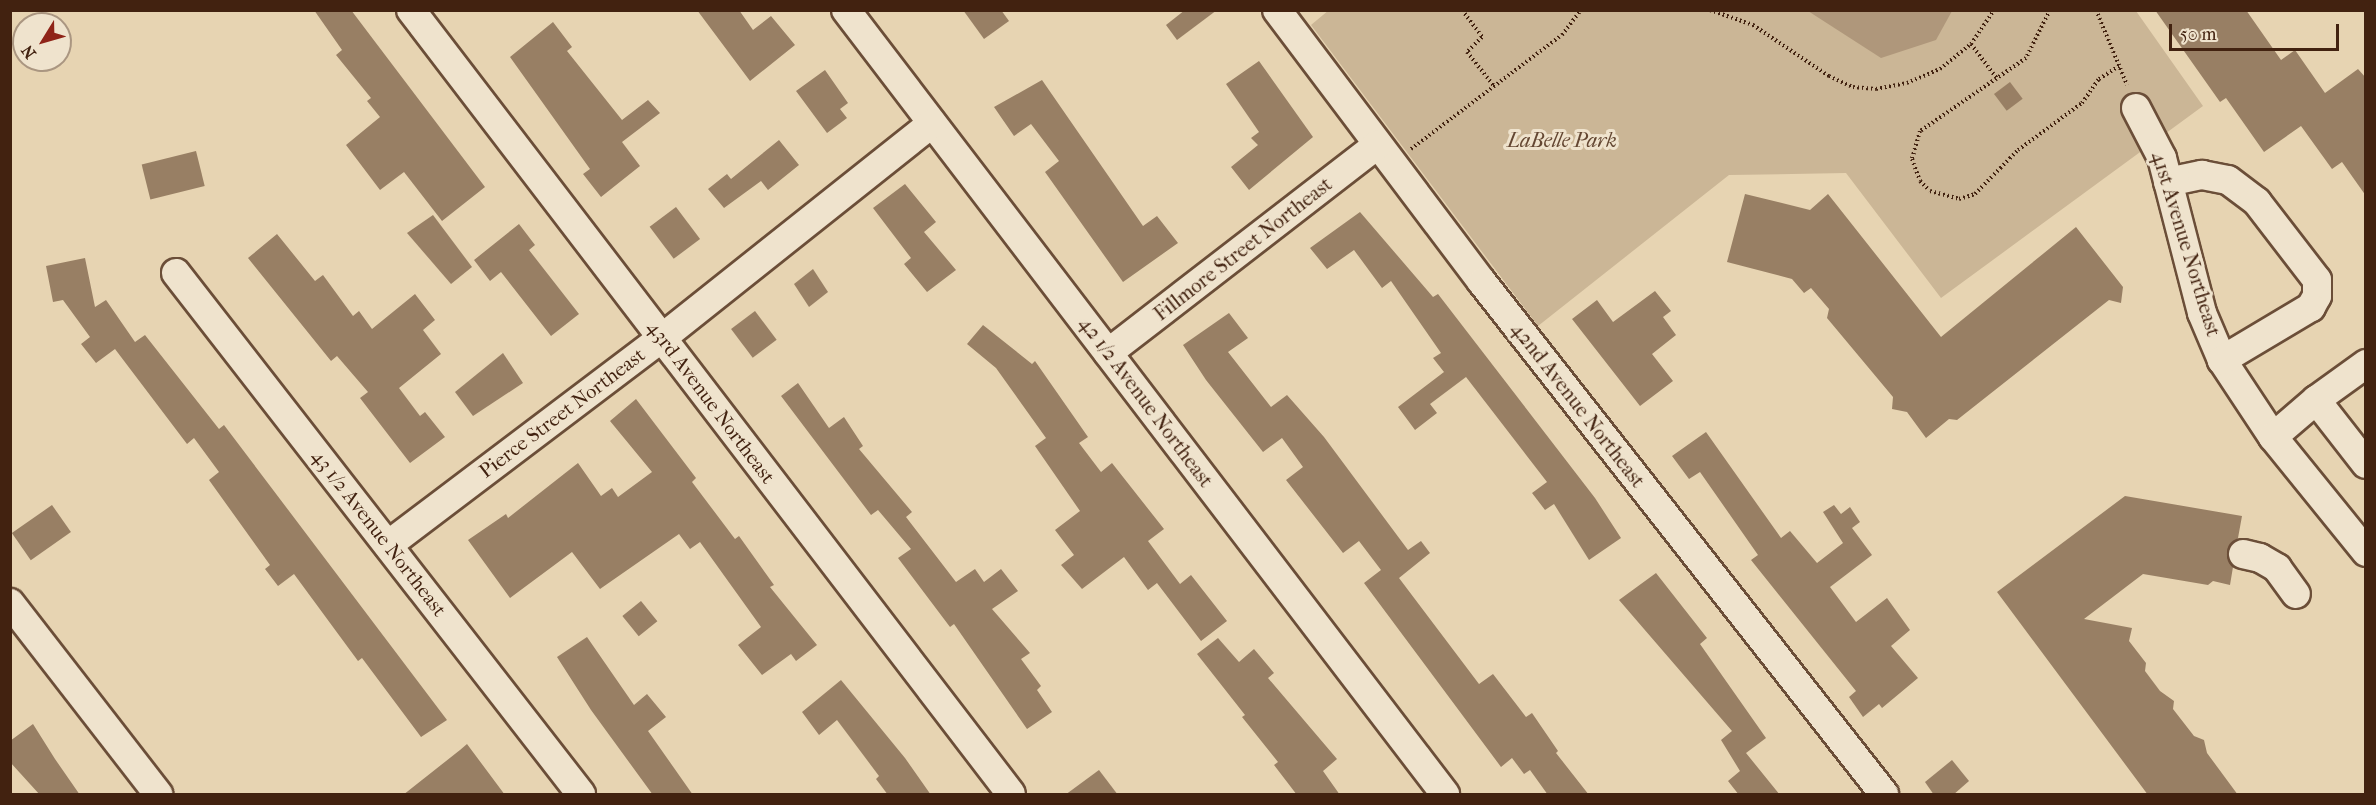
<!DOCTYPE html>
<style>
body{margin:0}
#map{position:relative;width:2376px;height:805px;overflow:hidden;background:#e7d4b2;font-family:"IM FELL French Canon",serif}
div>[style]{position:absolute}
.green>*{inset:0;background:#cbb696}
.water>*{inset:0;background:#af977b}
.building>*{inset:0;background:#987f64;transform-origin:0 0}
.path>*{height:4px;margin-top:-2px;transform-origin:0;background:repeating-linear-gradient(90deg,#422210 0 1.5px,transparent 0 4.5px)}
.roads{filter:drop-shadow(2px 0 #6b4e38) drop-shadow(-2px 0 #6b4e38) drop-shadow(0 2px #6b4e38) drop-shadow(0 -2px #6b4e38)}
.minor>*{height:28px;margin:-14px;padding:0 14px;transform-origin:14px;border-radius:14px;background:#efe3cd}
span{translate:-50% -50%;white-space:nowrap;text-align:center;line-height:1.15;-webkit-text-stroke:6px #efe3cd;paint-order:stroke}
.park-label{font-size:20px;color:#644732;font-style:italic}
.street-label{font-size:20px;color:#422210}
.frame{position:absolute;inset:0;border:12px solid #422210;pointer-events:none}
.north{position:absolute;left:12px;top:12px;width:60px;height:60px;box-sizing:border-box;background:#efe3cd;border:2px solid #aa9681;border-radius:50%;rotate:233deg;font-size:16px;font-weight:700;line-height:24px;text-align:center;color:#422210}
.north::after{content:'';display:block;margin:auto;width:21px;height:27px;background:#8f2418;clip-path:polygon(50% 0,100% 100%,50% 72%,0 100%)}
.scale{position:absolute;left:2169px;top:24px;width:170px;height:27px;box-sizing:border-box;border:3px solid #422210;border-top:0;padding-left:8px;font-size:18px;line-height:21px;white-space:nowrap;color:#422210;-webkit-text-stroke:4px #efe3cd;paint-order:stroke}
</style>
<div id="map">
<div class="green">
<div style="clip-path:polygon(1329px 10px,2136px 11px,2203px 106px,1941px 298px,1846px 173px,1729px 175px,1538px 326px,1311px 25px)"></div>
</div>
<div class="water">
<div style="clip-path:polygon(1808px 11px,1952px 11px,1936px 40px,1881px 58px)"></div>
</div>
<div class="building">
<div style="clip-path:polygon(314px 10px,351px 10px,485px 187px,442px 221px,404px 172px,380px 190px,346px 145px,380px 117px,367px 101px,371px 98px,336px 55px,342px 50px)"></div>
<div style="clip-path:polygon(697px 10px,739px 10px,753px 30px,771px 16px,795px 45px,750px 81px)"></div>
<div style="clip-path:polygon(963px 10px,1001px 10px,1009px 21px,984px 39px)"></div>
<div style="clip-path:polygon(1185px 10px,1217px 10px,1177px 40px,1166px 25px)"></div>
<div style="clip-path:polygon(2155px 10px,2246px 10px,2281px 60px,2295px 50px,2325px 93px,2358px 69px,2366px 78px,2366px 196px,2342px 162px,2332px 169px,2301px 126px,2264px 152px,2226px 98px,2220px 102px)"></div>
<div style="clip-path:polygon(553px 22px,572px 47px,567px 51px,622px 120px,648px 100px,660px 113px,622px 142px,640px 166px,601px 197px,583px 174px,590px 169px,510px 57px)"></div>
<div style="clip-path:polygon(1259px 61px,1313px 137px,1249px 190px,1231px 167px,1258px 145px,1251px 138px,1259px 132px,1226px 84px)"></div>
<div style="clip-path:polygon(825px 70px,848px 103px,840px 109px,847px 118px,827px 133px,796px 91px)"></div>
<div style="clip-path:polygon(1042px 80px,1143px 226px,1157px 216px,1178px 243px,1123px 282px,1045px 172px,1059px 161px,1031px 124px,1014px 136px,994px 107px)"></div>
<div style="left:2010px;top:82px;width:21px;height:20px;rotate:53deg"></div>
<div style="clip-path:polygon(779px 140px,799px 165px,768px 190px,761px 181px,724px 208px,708px 189px,727px 174px,731px 179px)"></div>
<div style="left:196px;top:151px;width:36px;height:56px;rotate:76deg"></div>
<div style="clip-path:polygon(905px 184px,936px 222px,924px 232px,956px 270px,927px 292px,904px 264px,911px 258px,873px 208px)"></div>
<div style="clip-path:polygon(1745px 194px,1810px 210px,1828px 194px,1941px 337px,2076px 227px,2123px 287px,2121px 303px,2109px 300px,1957px 420px,1949px 419px,1926px 438px,1907px 412px,1892px 409px,1893px 397px,1827px 318px,1829px 309px,1811px 288px,1804px 293px,1792px 279px,1727px 262px)"></div>
<div style="left:676px;top:207px;width:40px;height:33px;rotate:53deg"></div>
<div style="clip-path:polygon(1360px 212px,1433px 297px,1438px 294px,1595px 498px,1621px 538px,1589px 560px,1554px 504px,1545px 510px,1532px 493px,1547px 482px,1466px 377px,1430px 404px,1437px 413px,1415px 430px,1398px 407px,1444px 372px,1433px 358px,1441px 353px,1391px 281px,1382px 288px,1354px 250px,1327px 269px,1310px 248px)"></div>
<div style="clip-path:polygon(433px 215px,472px 267px,451px 284px,407px 233px)"></div>
<div style="clip-path:polygon(519px 224px,535px 245px,529px 250px,579px 314px,551px 336px,501px 272px,490px 281px,474px 260px)"></div>
<div style="clip-path:polygon(277px 234px,315px 281px,323px 275px,353px 316px,359px 311px,372px 329px,415px 294px,435px 320px,423px 330px,441px 354px,399px 388px,420px 416px,425px 412px,445px 437px,410px 463px,360px 398px,368px 392px,337px 356px,331px 361px,248px 258px)"></div>
<div style="clip-path:polygon(85px 258px,95px 307px,106px 300px,135px 342px,145px 335px,219px 429px,224px 425px,447px 720px,421px 737px,362px 658px,358px 661px,294px 574px,278px 586px,265px 569px,270px 565px,209px 480px,219px 472px,194px 438px,187px 444px,115px 349px,96px 363px,81px 344px,90px 337px,63px 300px,53px 302px,46px 266px)"></div>
<div style="clip-path:polygon(813px 269px,828px 292px,809px 307px,794px 284px)"></div>
<div style="clip-path:polygon(1655px 291px,1671px 311px,1663px 317px,1676px 335px,1652px 354px,1673px 381px,1640px 406px,1572px 319px,1597px 300px,1613px 322px)"></div>
<div style="left:755px;top:311px;width:36px;height:30px;rotate:53deg"></div>
<div style="clip-path:polygon(1229px 313px,1248px 338px,1228px 352px,1271px 407px,1287px 395px,1324px 437px,1408px 550px,1421px 541px,1430px 553px,1399px 578px,1479px 684px,1493px 674px,1526px 717px,1532px 713px,1558px 751px,1556px 753px,1589px 795px,1548px 795px,1530px 770px,1524px 774px,1512px 758px,1501px 767px,1364px 583px,1381px 570px,1359px 541px,1343px 553px,1286px 480px,1303px 467px,1282px 438px,1263px 452px,1206px 380px,1183px 345px)"></div>
<div style="clip-path:polygon(983px 325px,1032px 364px,1035px 361px,1088px 437px,1079px 443px,1101px 472px,1112px 463px,1164px 529px,1148px 541px,1180px 584px,1191px 575px,1227px 621px,1201px 641px,1157px 583px,1148px 590px,1124px 557px,1082px 589px,1061px 565px,1074px 555px,1055px 530px,1080px 511px,1035px 446px,1046px 438px,996px 368px,967px 344px)"></div>
<div style="clip-path:polygon(503px 353px,523px 383px,473px 416px,455px 392px)"></div>
<div style="clip-path:polygon(798px 383px,829px 428px,844px 417px,863px 446px,859px 449px,912px 512px,906px 517px,956px 582px,975px 569px,984px 582px,1001px 569px,1018px 591px,992px 609px,1030px 653px,1021px 659px,1041px 686px,1037px 690px,1052px 712px,1027px 729px,954px 624px,950px 627px,898px 558px,911px 549px,878px 510px,871px 515px,781px 396px)"></div>
<div style="clip-path:polygon(636px 399px,696px 478px,692px 482px,735px 539px,739px 536px,774px 585px,770px 587px,817px 645px,796px 661px,791px 654px,762px 675px,738px 645px,761px 627px,700px 542px,690px 549px,679px 534px,600px 589px,572px 552px,510px 598px,468px 540px,506px 514px,508px 518px,578px 463px,601px 496px,612px 488px,618px 497px,652px 472px,610px 421px)"></div>
<div style="clip-path:polygon(1706px 432px,1781px 538px,1790px 531px,1817px 563px,1843px 543px,1823px 512px,1834px 505px,1841px 514px,1850px 507px,1860px 522px,1852px 528px,1872px 555px,1830px 587px,1856px 622px,1887px 598px,1910px 630px,1891px 646px,1918px 678px,1882px 708px,1879px 704px,1863px 717px,1849px 697px,1856px 691px,1751px 560px,1758px 555px,1700px 472px,1689px 479px,1672px 456px)"></div>
<div style="clip-path:polygon(2125px 496px,2242px 516px,2238px 538px,2227px 551px,2233px 567px,2230px 585px,2213px 581px,2208px 585px,2143px 574px,2084px 619px,2132px 628px,2129px 641px,2146px 663px,2145px 671px,2160px 691px,2174px 701px,2173px 709px,2194px 736px,2204px 740px,2207px 753px,2238px 795px,2148px 795px,1997px 592px)"></div>
<div style="left:52px;top:505px;width:33px;height:49px;rotate:55deg"></div>
<div style="clip-path:polygon(1656px 573px,1707px 638px,1700px 644px,1766px 738px,1746px 753px,1780px 795px,1739px 795px,1728px 781px,1740px 771px,1721px 740px,1732px 731px,1619px 600px)"></div>
<div style="left:641px;top:601px;width:26px;height:24px;rotate:51deg"></div>
<div style="clip-path:polygon(587px 637px,634px 705px,647px 694px,666px 717px,648px 731px,693px 795px,653px 795px,591px 710px,557px 657px)"></div>
<div style="clip-path:polygon(1218px 638px,1239px 662px,1254px 649px,1274px 673px,1268px 678px,1337px 759px,1323px 771px,1340px 795px,1297px 795px,1274px 765px,1278px 762px,1242px 717px,1245px 715px,1197px 654px)"></div>
<div style="clip-path:polygon(841px 680px,905px 758px,931px 795px,888px 795px,876px 779px,879px 776px,837px 720px,819px 735px,802px 712px)"></div>
<div style="clip-path:polygon(33px 724px,55px 759px,80px 795px,40px 795px,10px 762px,10px 741px)"></div>
<div style="clip-path:polygon(467px 744px,505px 795px,403px 795px,460px 750px)"></div>
<div style="clip-path:polygon(1952px 760px,1969px 781px,1953px 795px,1934px 795px,1925px 782px)"></div>
<div style="clip-path:polygon(1099px 770px,1118px 795px,1065px 795px)"></div>
</div>
<div class="path">
<div style="left:1462px;top:10px;width:34px;rotate:53deg"></div>
<div style="left:1482px;top:37px;width:21px;rotate:135deg"></div>
<div style="left:1467px;top:52px;width:43px;rotate:51.5deg"></div>
<div style="left:1710px;top:10px;width:46px;rotate:19.2deg"></div>
<div style="left:1753px;top:25px;width:92px;rotate:33.9deg"></div>
<div style="left:1829px;top:76px;width:26px;rotate:25deg"></div>
<div style="left:1853px;top:87px;width:23px;rotate:5deg"></div>
<div style="left:1876px;top:89px;width:32px;rotate:-11deg"></div>
<div style="left:1907px;top:83px;width:36px;rotate:-23deg"></div>
<div style="left:1940px;top:69px;width:40px;rotate:-39deg"></div>
<div style="left:1971px;top:44px;width:41px;rotate:-55.9deg"></div>
<div style="left:2050px;top:10px;width:54px;rotate:116.6deg"></div>
<div style="left:2026px;top:58px;width:129px;rotate:145.4deg"></div>
<div style="left:1920px;top:131px;width:29px;rotate:106deg"></div>
<div style="left:1912px;top:159px;width:23px;rotate:70deg"></div>
<div style="left:1920px;top:181px;width:14px;rotate:45deg"></div>
<div style="left:1930px;top:191px;width:30px;rotate:15deg"></div>
<div style="left:1959px;top:199px;width:17px;rotate:-17deg"></div>
<div style="left:1975px;top:194px;width:62px;rotate:-45.7deg"></div>
<div style="left:2018px;top:150px;width:79px;rotate:-36.3deg"></div>
<div style="left:2082px;top:103px;width:29px;rotate:-55deg"></div>
<div style="left:2099px;top:79px;width:24px;rotate:-33deg"></div>
<div style="left:2096px;top:10px;width:81px;rotate:67.5deg"></div>
<div style="left:1971px;top:44px;width:45px;rotate:53.1deg"></div>
<div style="left:1411px;top:149px;width:189px;rotate:-37.1deg"></div>
<div style="left:1562px;top:35px;width:31px;rotate:-53deg"></div>
</div>
<div class="roads">
<div class="minor">
<div style="left:411px;top:10px;width:987px;rotate:52.57deg"></div>
<div style="left:846px;top:10px;width:987px;rotate:52.62deg"></div>
<div style="left:1277px;top:10px;width:341px;rotate:53deg"></div>
<div style="left:1482px;top:282px;width:651px;rotate:51.86deg"></div>
<div style="left:2136px;top:108px;width:56px;rotate:62.5deg"></div>
<div style="left:2162px;top:158px;width:160px;rotate:75.5deg"></div>
<div style="left:2202px;top:313px;width:51px;rotate:66.9deg"></div>
<div style="left:2222px;top:360px;width:92px;rotate:56.5deg"></div>
<div style="left:2273px;top:437px;width:148px;rotate:51deg"></div>
<div style="left:2168px;top:182px;width:35px;rotate:-12deg"></div>
<div style="left:2202px;top:175px;width:26px;rotate:11deg"></div>
<div style="left:2228px;top:180px;width:36px;rotate:37deg"></div>
<div style="left:2257px;top:202px;width:98px;rotate:52.4deg"></div>
<div style="left:2317px;top:280px;width:16px;rotate:90deg"></div>
<div style="left:2317px;top:296px;width:13px;rotate:119deg"></div>
<div style="left:2311px;top:307px;width:104px;rotate:149.2deg"></div>
<div style="left:176px;top:273px;width:660px;rotate:52.14deg"></div>
<div style="left:1108px;top:353px;width:341px;rotate:-37.7deg"></div>
<div style="left:2316px;top:400px;width:62px;rotate:-35.8deg"></div>
<div style="left:2273px;top:437px;width:57px;rotate:-40.7deg"></div>
<div style="left:2316px;top:400px;width:81px;rotate:52deg"></div>
<div style="left:388px;top:545px;width:343px;rotate:-37.1deg"></div>
<div style="left:662px;top:338px;width:345px;rotate:-38.5deg"></div>
<div style="left:2243px;top:554px;width:17px;rotate:13deg"></div>
<div style="left:2260px;top:558px;width:20px;rotate:30deg"></div>
<div style="left:2277px;top:568px;width:32px;rotate:54deg"></div>
<div style="left:10px;top:603px;width:242px;rotate:52.2deg"></div>
</div>
</div>
<div class="park-label">
<span style="left:1562px;top:140px">LaBelle Park</span>
</div>
<div class="street-label">
<span style="left:2186px;top:244px;rotate:73deg">41st Avenue Northeast</span>
<span style="left:1243px;top:249px;rotate:-38deg">Fillmore Street Northeast</span>
<span style="left:711px;top:402px;rotate:53deg">43rd Avenue Northeast</span>
<span style="left:1146px;top:402px;rotate:53deg">42 1/2 Avenue Northeast</span>
<span style="left:1578px;top:405px;rotate:52deg">42nd Avenue Northeast</span>
<span style="left:562px;top:413px;rotate:-37deg">Pierce Street Northeast</span>
<span style="left:379px;top:533px;rotate:52deg">43 1/2 Avenue Northeast</span>
</div>
<div class="frame"></div>
<div class="north">N</div>
<div class="scale">50 m</div>
</div>
